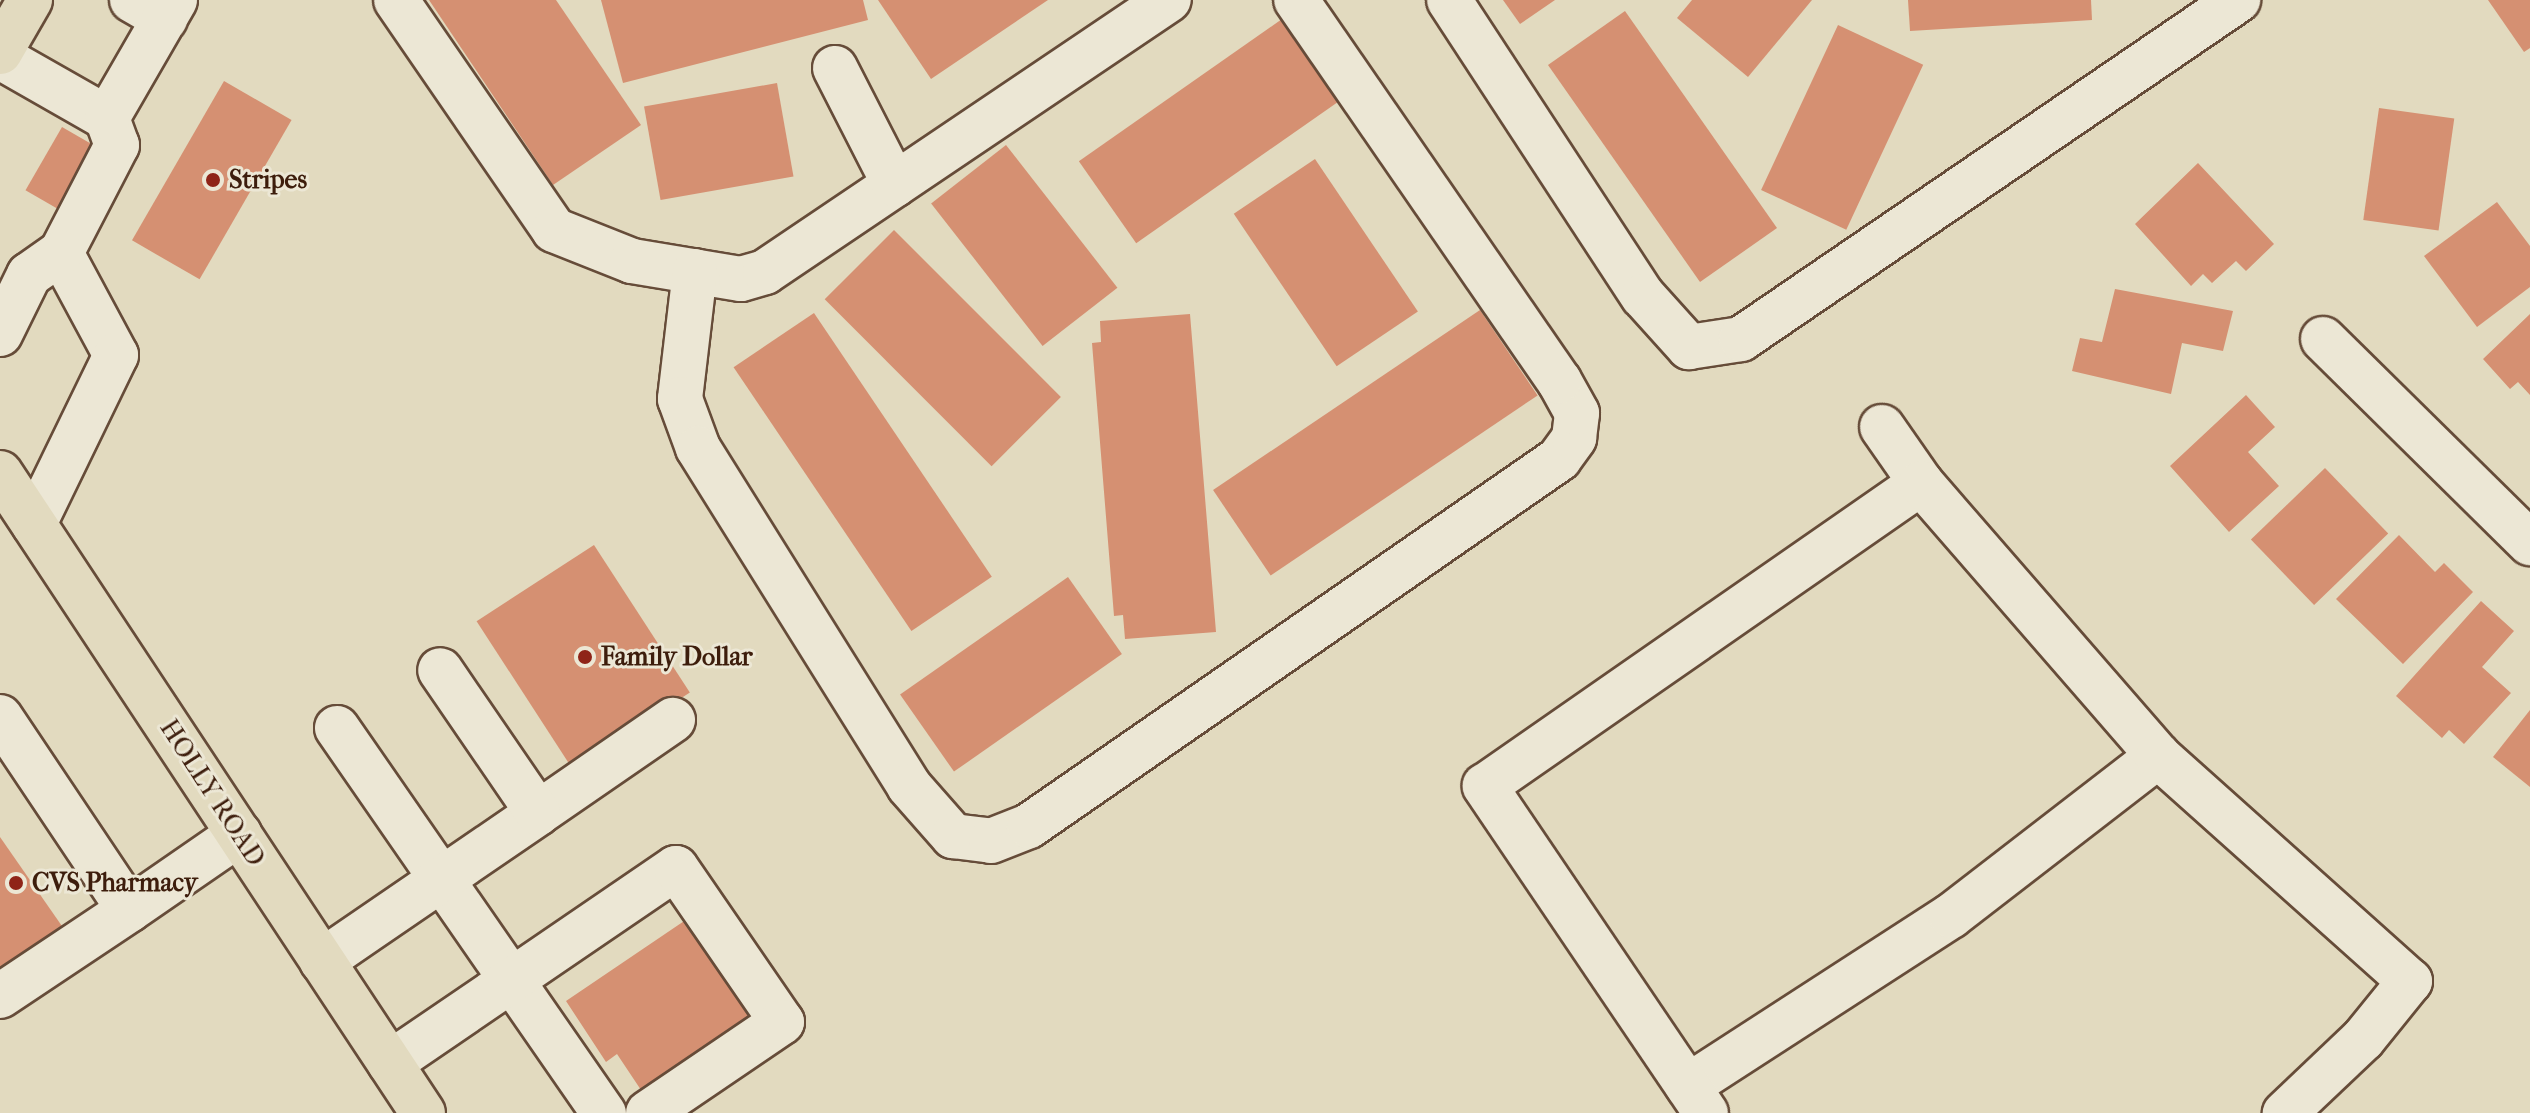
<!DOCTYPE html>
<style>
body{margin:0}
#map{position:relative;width:2530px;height:1113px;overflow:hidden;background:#e2dabf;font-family:"IM FELL French Canon",serif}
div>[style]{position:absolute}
.building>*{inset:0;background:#d59072;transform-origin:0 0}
.roads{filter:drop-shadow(2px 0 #664c39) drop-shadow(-2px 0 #664c39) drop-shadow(0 2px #664c39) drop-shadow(0 -2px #664c39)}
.minor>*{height:44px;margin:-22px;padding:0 22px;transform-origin:22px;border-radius:22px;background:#ece7d5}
.major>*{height:44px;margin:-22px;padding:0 22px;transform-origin:22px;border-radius:22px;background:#e2dabf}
.dots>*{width:22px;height:22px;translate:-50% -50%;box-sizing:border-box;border:4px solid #ece7d5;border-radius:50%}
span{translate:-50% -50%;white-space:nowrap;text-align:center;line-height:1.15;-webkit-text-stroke:6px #ece7d5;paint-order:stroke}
.poi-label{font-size:26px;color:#3d1d0c;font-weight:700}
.left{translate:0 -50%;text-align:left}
.street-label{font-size:26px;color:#3d1d0c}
</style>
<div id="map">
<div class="building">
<div style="clip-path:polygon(429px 0,556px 0,641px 125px,553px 185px)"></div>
<div style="clip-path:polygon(601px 0,863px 0,868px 20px,623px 83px)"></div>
<div style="clip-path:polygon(878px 0,1048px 0,931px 79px)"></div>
<div style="clip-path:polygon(1503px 0,1555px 0,1520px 24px)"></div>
<div style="clip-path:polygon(1692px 0,1812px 0,1748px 77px,1677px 18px)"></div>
<div style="clip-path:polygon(1908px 0,2091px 0,2092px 20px,1910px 31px)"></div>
<div style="clip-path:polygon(2488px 0,2530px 0,2530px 48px,2524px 52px)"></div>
<div style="left:1625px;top:11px;width:265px;height:94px;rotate:55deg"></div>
<div style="left:1282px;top:19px;width:100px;height:248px;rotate:55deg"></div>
<div style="left:1838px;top:25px;width:94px;height:182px;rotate:25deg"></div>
<div style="left:224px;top:81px;width:78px;height:184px;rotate:30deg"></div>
<div style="left:777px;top:83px;width:95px;height:135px;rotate:80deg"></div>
<div style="left:2379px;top:108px;width:76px;height:113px;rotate:8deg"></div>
<div style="left:62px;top:127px;width:43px;height:73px;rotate:30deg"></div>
<div style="left:1006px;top:145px;width:181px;height:95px;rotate:52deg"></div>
<div style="left:1315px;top:159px;width:184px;height:98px;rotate:56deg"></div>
<div style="clip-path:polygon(2198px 163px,2274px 244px,2246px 271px,2236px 261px,2212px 283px,2203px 274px,2191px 286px,2135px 224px)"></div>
<div style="clip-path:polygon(2497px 202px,2530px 246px,2530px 287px,2477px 327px,2424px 256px)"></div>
<div style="left:894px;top:230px;width:236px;height:98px;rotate:45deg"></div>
<div style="clip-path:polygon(2115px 289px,2233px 311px,2223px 351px,2182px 343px,2171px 394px,2072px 371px,2080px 338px,2102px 342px)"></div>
<div style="left:1480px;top:310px;width:103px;height:322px;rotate:56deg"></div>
<div style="left:814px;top:313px;width:318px;height:97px;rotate:56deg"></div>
<div style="clip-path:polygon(1190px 314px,1216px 632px,1125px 639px,1123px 615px,1114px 616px,1092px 343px,1101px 342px,1100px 321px)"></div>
<div style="clip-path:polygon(2530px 314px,2530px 395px,2518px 382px,2510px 389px,2483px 359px)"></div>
<div style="clip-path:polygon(2246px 395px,2275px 427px,2248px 452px,2279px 486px,2229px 532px,2170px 466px)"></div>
<div style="left:2325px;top:468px;width:91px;height:103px;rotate:46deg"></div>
<div style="clip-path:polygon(2399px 535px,2435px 572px,2444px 563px,2473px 592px,2403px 664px,2336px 599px)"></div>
<div style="left:594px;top:545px;width:176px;height:140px;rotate:57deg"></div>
<div style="left:1068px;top:577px;width:94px;height:205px;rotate:55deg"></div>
<div style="clip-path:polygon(2481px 601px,2514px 631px,2482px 667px,2511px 693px,2464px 744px,2449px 730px,2442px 738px,2396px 696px)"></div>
<div style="clip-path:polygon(2530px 710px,2530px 787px,2493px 757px)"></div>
<div style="clip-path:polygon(0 837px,64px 929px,0 972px)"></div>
<div style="clip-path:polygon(696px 913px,764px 1013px,645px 1096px,617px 1054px,606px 1062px,566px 1001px)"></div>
</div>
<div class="roads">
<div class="minor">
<div style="left:132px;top:0;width:38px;rotate:30deg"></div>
<div style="left:396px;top:0;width:279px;rotate:55.5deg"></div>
<div style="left:554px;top:230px;width:84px;rotate:21.7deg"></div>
<div style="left:632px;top:261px;width:110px;rotate:9.4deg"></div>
<div style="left:741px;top:279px;width:25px;rotate:-16deg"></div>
<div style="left:765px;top:272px;width:487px;rotate:-34deg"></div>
<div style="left:1449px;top:0;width:354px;rotate:56.8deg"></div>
<div style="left:1643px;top:296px;width:69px;rotate:48deg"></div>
<div style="left:1689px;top:347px;width:53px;rotate:-8.7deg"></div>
<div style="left:1741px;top:339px;width:602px;rotate:-34.3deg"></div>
<div style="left:0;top:57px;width:123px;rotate:29.7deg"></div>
<div style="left:107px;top:118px;width:29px;rotate:70deg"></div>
<div style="left:117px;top:145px;width:122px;rotate:117.4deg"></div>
<div style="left:61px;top:253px;width:116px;rotate:61.7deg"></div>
<div style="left:116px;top:355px;width:188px;rotate:115.9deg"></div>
<div style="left:835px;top:68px;width:131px;rotate:62.9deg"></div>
<div style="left:107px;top:118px;width:136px;rotate:-60deg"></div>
<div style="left:695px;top:271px;width:129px;rotate:96.7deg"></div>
<div style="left:680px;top:399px;width:52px;rotate:69.8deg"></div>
<div style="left:698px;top:448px;width:398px;rotate:58deg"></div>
<div style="left:909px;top:786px;width:67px;rotate:48.7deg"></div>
<div style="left:953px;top:836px;width:38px;rotate:7deg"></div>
<div style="left:991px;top:841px;width:41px;rotate:-21.5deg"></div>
<div style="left:1029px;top:826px;width:645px;rotate:-34.7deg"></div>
<div style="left:1559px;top:459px;width:26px;rotate:-54deg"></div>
<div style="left:1574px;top:438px;width:25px;rotate:-83deg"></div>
<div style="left:1577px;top:413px;width:37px;rotate:-119deg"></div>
<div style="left:1559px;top:381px;width:463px;rotate:-124.6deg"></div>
<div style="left:0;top:334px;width:66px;rotate:-63.8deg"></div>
<div style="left:29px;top:275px;width:39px;rotate:-35deg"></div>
<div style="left:2323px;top:339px;width:291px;rotate:44.6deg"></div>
<div style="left:1882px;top:427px;width:68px;rotate:55.1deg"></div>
<div style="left:0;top:717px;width:232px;rotate:56.2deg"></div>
<div style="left:129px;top:910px;width:134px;rotate:-34.6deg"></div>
<div style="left:337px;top:728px;width:469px;rotate:55.3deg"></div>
<div style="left:538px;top:813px;width:164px;rotate:-34.6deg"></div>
<div style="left:322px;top:961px;width:262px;rotate:-34.4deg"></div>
<div style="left:538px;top:813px;width:173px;rotate:-124.4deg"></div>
<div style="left:0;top:996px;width:155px;rotate:-33.7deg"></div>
<div style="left:390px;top:1063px;width:346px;rotate:-34.3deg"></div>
<div style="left:676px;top:868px;width:187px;rotate:55.5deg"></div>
<div style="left:782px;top:1022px;width:162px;rotate:145.8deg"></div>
<div style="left:1688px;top:1086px;width:313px;rotate:-32.9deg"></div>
<div style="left:1951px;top:916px;width:262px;rotate:-37.7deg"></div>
<div style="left:1706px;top:1113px;width:395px;rotate:-124.1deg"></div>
<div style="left:1485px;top:786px;width:531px;rotate:-34.8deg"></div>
<div style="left:1921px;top:483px;width:362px;rotate:49deg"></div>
<div style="left:2158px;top:756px;width:338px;rotate:41.8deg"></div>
<div style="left:2410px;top:981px;width:75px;rotate:129deg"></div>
<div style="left:2363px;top:1039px;width:108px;rotate:136.5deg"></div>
</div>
<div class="major">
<div style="left:0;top:52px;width:60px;rotate:-60deg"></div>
<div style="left:0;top:473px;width:767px;rotate:56.54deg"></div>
</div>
</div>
<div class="dots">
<div style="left:213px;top:180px;background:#8f2418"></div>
<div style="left:585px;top:657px;background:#8f2418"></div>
<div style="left:16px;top:883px;background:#8f2418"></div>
</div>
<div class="poi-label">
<span class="left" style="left:229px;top:180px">Stripes</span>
<span class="left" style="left:601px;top:657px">Family Dollar</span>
<span class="left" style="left:32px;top:883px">CVS Pharmacy</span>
</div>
<div class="street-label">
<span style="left:212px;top:793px;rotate:57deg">HOLLY ROAD</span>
</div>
</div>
